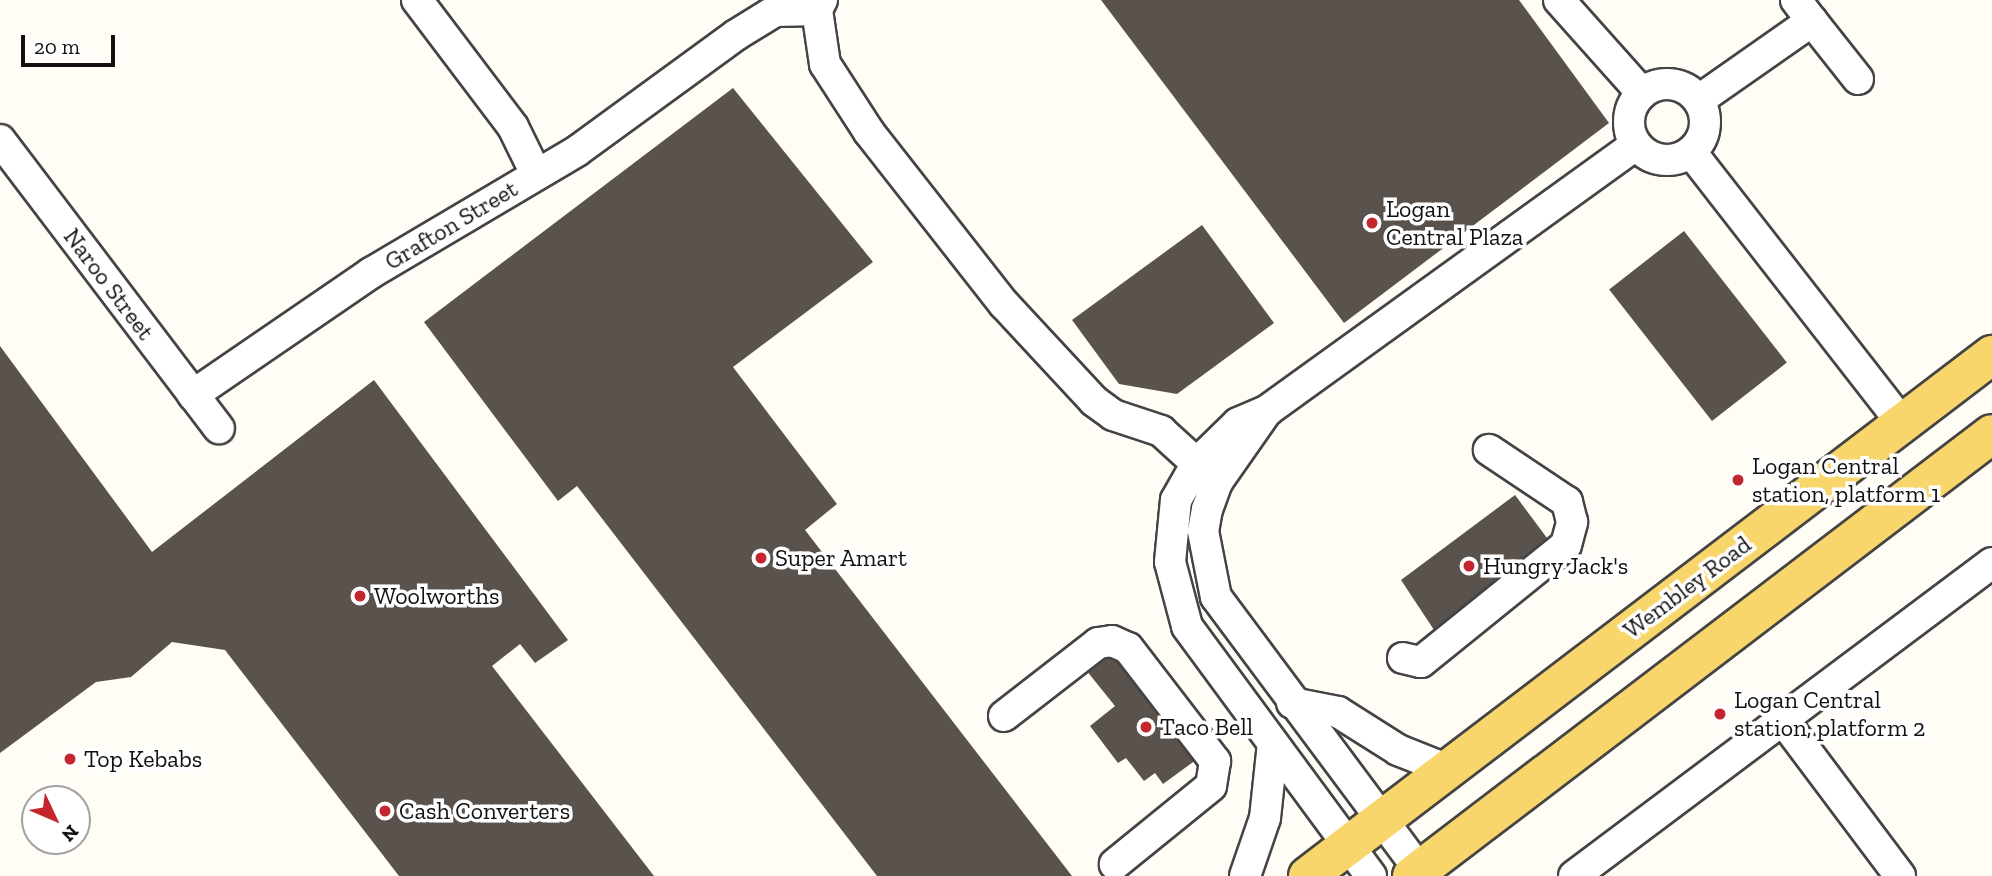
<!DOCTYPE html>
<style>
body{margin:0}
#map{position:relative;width:1992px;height:876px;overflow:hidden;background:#fffdf5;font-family:"Zilla Slab",serif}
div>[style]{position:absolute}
.building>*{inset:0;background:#5a524d;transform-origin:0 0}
.roads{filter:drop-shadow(2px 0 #444) drop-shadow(-2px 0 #444) drop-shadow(0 2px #444) drop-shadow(0 -2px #444)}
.minor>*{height:30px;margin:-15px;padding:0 15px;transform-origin:15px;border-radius:15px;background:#fff}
.minor>.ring{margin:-15px;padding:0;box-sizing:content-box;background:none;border:30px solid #fff;border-radius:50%}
.major>*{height:38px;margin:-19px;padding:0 19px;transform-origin:19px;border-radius:19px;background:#f9d66b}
.dots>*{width:19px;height:19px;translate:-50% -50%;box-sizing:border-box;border:4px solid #fff;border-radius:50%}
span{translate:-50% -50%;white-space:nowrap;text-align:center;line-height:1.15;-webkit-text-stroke:7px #fff;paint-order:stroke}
.poi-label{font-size:24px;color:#111}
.left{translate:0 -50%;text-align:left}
.street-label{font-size:24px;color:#111}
.north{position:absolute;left:21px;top:785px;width:70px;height:70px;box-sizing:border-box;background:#fff;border:2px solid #a0a0a0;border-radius:50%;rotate:134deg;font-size:19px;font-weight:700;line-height:28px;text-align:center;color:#111}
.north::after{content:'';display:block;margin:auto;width:24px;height:32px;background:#c4262e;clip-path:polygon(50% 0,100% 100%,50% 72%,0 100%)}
.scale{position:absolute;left:21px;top:35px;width:94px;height:32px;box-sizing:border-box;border:4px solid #111;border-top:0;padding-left:9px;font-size:21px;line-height:24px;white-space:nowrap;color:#111;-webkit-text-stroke:5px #fff;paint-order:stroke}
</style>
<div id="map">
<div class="building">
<div style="clip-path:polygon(1101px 0,1519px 0,1609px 123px,1344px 323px)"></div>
<div style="clip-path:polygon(733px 88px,873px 262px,733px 367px,837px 504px,805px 530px,1072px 876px,877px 876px,577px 486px,558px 501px,424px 322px)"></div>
<div style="clip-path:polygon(1202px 225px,1274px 323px,1177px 394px,1119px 384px,1072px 320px)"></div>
<div style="left:1684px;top:231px;width:167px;height:95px;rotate:52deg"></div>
<div style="clip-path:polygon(0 346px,152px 552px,374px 380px,568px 640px,535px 663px,520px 644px,492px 666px,654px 876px,399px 876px,225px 650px,172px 642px,131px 677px,96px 682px,0 753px)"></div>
<div style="clip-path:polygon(1515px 495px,1547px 538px,1438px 636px,1401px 580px)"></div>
<div style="clip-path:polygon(1111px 652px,1120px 665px,1126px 661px,1200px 757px,1163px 784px,1155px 773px,1144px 781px,1126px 758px,1118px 763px,1090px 726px,1115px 706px,1086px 670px)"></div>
</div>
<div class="roads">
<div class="minor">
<div style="left:417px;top:0;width:159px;rotate:52.9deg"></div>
<div style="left:513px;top:127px;width:52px;rotate:63.9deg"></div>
<div style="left:822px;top:0;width:11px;rotate:117deg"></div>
<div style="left:817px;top:10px;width:55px;rotate:81.6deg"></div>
<div style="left:825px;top:64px;width:81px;rotate:57.1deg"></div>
<div style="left:869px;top:132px;width:219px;rotate:51.9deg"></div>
<div style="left:1004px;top:304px;width:132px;rotate:47.1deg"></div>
<div style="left:1094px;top:401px;width:24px;rotate:36deg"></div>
<div style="left:1113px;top:415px;width:51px;rotate:18.4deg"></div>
<div style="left:1161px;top:431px;width:76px;rotate:42.3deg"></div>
<div style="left:1559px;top:0;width:125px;rotate:48.3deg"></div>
<div style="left:1796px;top:0;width:26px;rotate:53deg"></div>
<div class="ring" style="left:1629px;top:84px;width:46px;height:46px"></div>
<div style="left:1699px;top:100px;width:138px;rotate:-35deg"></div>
<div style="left:1812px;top:21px;width:74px;rotate:51.6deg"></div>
<div style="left:0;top:140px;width:362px;rotate:52.8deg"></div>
<div style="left:1691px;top:152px;width:345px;rotate:52.1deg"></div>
<div style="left:193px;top:395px;width:216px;rotate:-34.4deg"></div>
<div style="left:371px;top:273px;width:239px;rotate:-30.6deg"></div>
<div style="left:577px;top:151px;width:197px;rotate:-36.1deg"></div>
<div style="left:736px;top:35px;width:46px;rotate:-31.6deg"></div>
<div style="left:775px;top:11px;width:42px;rotate:-1.4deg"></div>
<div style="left:1264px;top:415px;width:82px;rotate:125deg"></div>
<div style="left:1217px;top:482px;width:29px;rotate:110deg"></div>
<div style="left:1207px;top:509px;width:22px;rotate:100deg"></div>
<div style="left:1203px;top:531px;width:67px;rotate:78.9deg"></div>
<div style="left:1216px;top:597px;width:348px;rotate:53.3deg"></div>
<div style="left:1403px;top:658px;width:18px;rotate:13deg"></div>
<div style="left:1421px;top:662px;width:186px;rotate:-38.9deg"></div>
<div style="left:1566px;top:545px;width:24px;rotate:-75deg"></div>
<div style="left:1572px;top:522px;width:21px;rotate:-104deg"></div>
<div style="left:1567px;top:502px;width:94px;rotate:-146.3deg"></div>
<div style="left:1292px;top:703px;width:47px;rotate:11.1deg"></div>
<div style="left:1338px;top:712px;width:71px;rotate:32.3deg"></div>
<div style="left:1398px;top:750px;width:52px;rotate:21.6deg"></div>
<div style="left:1004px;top:716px;width:119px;rotate:-37.8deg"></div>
<div style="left:1098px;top:643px;width:14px;rotate:-8deg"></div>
<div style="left:1112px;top:641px;width:17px;rotate:24deg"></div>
<div style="left:1128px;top:648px;width:143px;rotate:52.4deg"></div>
<div style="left:1215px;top:761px;width:25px;rotate:99deg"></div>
<div style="left:1211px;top:786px;width:124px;rotate:140.9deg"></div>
<div style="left:1783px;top:720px;width:195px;rotate:53.1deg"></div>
<div style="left:1245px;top:876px;width:61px;rotate:-71deg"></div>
<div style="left:1265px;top:818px;width:75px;rotate:-83.9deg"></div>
<div style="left:1371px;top:876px;width:310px;rotate:-126.4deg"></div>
<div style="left:1187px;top:626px;width:66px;rotate:-104.9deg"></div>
<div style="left:1170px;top:562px;width:62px;rotate:-84.5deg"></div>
<div style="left:1176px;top:500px;width:43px;rotate:-60.4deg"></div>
<div style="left:1197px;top:463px;width:57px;rotate:-44.3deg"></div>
<div style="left:1238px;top:423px;width:33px;rotate:-23deg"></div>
<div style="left:1268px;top:410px;width:453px;rotate:-35.8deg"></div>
<div style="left:1574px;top:876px;width:522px;rotate:-36.83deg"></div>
</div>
<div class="major">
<div style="left:1308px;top:876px;width:860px;rotate:-37.3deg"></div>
<div style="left:1412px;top:876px;width:729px;rotate:-37.31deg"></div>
</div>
</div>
<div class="dots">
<div style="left:1372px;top:223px;background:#c4262e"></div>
<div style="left:1738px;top:480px;background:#c4262e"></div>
<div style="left:761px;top:558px;background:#c4262e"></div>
<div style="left:1469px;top:566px;background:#c4262e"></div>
<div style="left:360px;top:596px;background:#c4262e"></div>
<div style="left:1720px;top:714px;background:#c4262e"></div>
<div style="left:1146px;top:727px;background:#c4262e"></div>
<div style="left:70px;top:759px;background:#c4262e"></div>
<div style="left:385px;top:811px;background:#c4262e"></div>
</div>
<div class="poi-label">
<span class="left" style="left:1386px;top:223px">Logan<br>Central Plaza</span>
<span class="left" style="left:1752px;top:480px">Logan Central<br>station, platform 1</span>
<span class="left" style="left:775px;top:558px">Super Amart</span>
<span class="left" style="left:1483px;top:566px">Hungry Jack's</span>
<span class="left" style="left:374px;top:596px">Woolworths</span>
<span class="left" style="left:1734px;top:714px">Logan Central<br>station, platform 2</span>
<span class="left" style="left:1160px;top:727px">Taco Bell</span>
<span class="left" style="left:84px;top:759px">Top Kebabs</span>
<span class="left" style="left:399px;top:811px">Cash Converters</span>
</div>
<div class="street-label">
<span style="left:451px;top:225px;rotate:-31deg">Grafton Street</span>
<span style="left:109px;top:284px;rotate:53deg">Naroo Street</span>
<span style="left:1687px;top:587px;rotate:-37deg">Wembley Road</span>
</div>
<div class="north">N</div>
<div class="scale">20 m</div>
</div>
